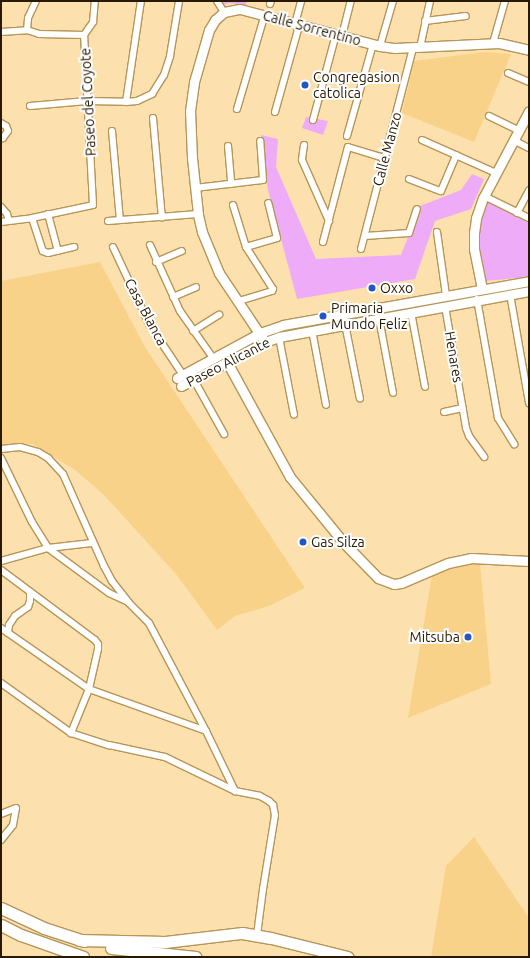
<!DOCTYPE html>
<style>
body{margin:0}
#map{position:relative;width:530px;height:958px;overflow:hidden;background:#fce0ad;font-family:Ubuntu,sans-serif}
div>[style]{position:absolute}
.built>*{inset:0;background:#f9d28a}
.green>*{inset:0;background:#eeabf8}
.stream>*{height:2px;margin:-1px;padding:0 1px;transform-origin:1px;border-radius:1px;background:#4aabb2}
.roads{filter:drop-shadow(1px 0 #b69556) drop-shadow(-1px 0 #b69556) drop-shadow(0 1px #b69556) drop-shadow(0 -1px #b69556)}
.street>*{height:6px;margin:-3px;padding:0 3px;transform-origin:3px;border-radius:3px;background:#fff}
.secondary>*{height:9px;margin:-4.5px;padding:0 4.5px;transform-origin:4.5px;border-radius:4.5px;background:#fff}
.highway>*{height:11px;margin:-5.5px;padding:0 5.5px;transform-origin:5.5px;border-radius:5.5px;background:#fff}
.dots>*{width:11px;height:11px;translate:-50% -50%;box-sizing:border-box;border:2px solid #fff;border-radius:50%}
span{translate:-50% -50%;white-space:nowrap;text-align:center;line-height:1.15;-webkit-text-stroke:4px #fff;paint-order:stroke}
.street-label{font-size:14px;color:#271a01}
.poi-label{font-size:14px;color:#271a01}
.left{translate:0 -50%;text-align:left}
.right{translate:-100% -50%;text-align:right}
.frame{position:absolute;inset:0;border:2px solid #271a01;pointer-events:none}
</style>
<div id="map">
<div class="built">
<div style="clip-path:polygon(484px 52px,511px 54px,474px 142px,402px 113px,414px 61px)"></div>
<div style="clip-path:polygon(100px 262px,145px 347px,305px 588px,269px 606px,235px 616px,217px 630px,176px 574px,104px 495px,75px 470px,33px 444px,1px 444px,1px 281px)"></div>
<div style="clip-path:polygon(463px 563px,480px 563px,491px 684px,408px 718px,432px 575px)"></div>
<div style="clip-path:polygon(474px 837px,529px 918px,529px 957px,431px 957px,446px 866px)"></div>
</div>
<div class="green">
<div style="clip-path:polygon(214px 1px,247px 1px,246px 5px,229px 3px,217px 7px)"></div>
<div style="clip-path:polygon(306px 117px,328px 121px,323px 135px,302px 128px)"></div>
<div style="clip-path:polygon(261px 135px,278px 139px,276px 167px,316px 259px,401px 255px,420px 206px,461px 190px,472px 174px,484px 179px,471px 209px,435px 221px,415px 279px,297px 299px,268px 190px)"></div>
<div style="clip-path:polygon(488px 202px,529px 223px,529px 277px,484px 281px,479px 246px,478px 229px,479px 218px)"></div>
</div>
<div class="stream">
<div style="left:298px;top:327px;width:42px;rotate:-8.1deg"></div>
<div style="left:340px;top:321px;width:173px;rotate:-10.7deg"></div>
<div style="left:268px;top:336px;width:28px;rotate:-19deg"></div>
</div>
<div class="roads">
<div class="street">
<div style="left:217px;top:1px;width:13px;rotate:58deg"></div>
<div style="left:270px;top:4px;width:3px;rotate:-72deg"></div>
<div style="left:425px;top:21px;width:41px;rotate:-7deg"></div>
<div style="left:295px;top:24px;width:24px;rotate:-75deg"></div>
<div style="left:27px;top:30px;width:12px;rotate:-85deg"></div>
<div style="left:28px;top:18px;width:19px;rotate:-65deg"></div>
<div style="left:1px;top:32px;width:26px;rotate:-4deg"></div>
<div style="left:27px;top:30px;width:13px;rotate:18deg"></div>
<div style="left:39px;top:34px;width:45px;rotate:1.3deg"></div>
<div style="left:342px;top:36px;width:36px;rotate:-76deg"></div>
<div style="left:493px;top:43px;width:44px;rotate:-74.1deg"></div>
<div style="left:380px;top:46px;width:47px;rotate:-73.9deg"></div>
<div style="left:420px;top:48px;width:48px;rotate:-78deg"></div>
<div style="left:508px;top:73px;width:23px;rotate:23deg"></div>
<div style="left:126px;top:102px;width:102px;rotate:-81.6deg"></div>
<div style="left:30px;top:106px;width:57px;rotate:-5deg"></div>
<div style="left:87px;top:101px;width:39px;rotate:1deg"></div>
<div style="left:126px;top:102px;width:11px;rotate:-5deg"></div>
<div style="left:137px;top:101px;width:17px;rotate:-25deg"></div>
<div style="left:152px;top:94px;width:22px;rotate:-58deg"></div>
<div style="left:164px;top:75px;width:20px;rotate:-72deg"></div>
<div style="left:170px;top:56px;width:56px;rotate:-80.7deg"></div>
<div style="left:237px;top:109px;width:99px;rotate:-73.6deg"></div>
<div style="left:275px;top:112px;width:89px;rotate:-74.4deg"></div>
<div style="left:489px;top:116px;width:32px;rotate:26deg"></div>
<div style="left:153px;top:118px;width:100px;rotate:84.9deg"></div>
<div style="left:313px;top:120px;width:89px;rotate:-75deg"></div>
<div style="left:1px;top:123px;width:6px;rotate:31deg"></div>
<div style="left:6px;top:126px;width:5px;rotate:68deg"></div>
<div style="left:8px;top:131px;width:9px;rotate:126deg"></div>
<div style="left:3px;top:138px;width:2px;rotate:180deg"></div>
<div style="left:112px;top:131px;width:89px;rotate:84.9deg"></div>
<div style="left:347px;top:136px;width:96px;rotate:-74.2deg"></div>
<div style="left:422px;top:140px;width:81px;rotate:24deg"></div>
<div style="left:513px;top:140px;width:18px;rotate:27deg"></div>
<div style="left:304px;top:145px;width:15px;rotate:98deg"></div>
<div style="left:302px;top:160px;width:67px;rotate:66.1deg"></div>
<div style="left:228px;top:146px;width:38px;rotate:85deg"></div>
<div style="left:409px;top:179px;width:34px;rotate:21deg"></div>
<div style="left:441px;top:191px;width:39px;rotate:-67deg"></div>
<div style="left:195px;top:188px;width:68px;rotate:-6.7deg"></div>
<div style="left:263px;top:180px;width:39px;rotate:-94deg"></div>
<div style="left:484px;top:196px;width:50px;rotate:26.1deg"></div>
<div style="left:233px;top:205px;width:44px;rotate:72.8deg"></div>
<div style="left:246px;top:247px;width:50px;rotate:57.3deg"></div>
<div style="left:273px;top:289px;width:2px;rotate:117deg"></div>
<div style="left:272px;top:291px;width:34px;rotate:163deg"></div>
<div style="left:1px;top:207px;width:9px;rotate:49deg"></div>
<div style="left:7px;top:214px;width:7px;rotate:74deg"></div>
<div style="left:517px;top:213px;width:26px;rotate:-62deg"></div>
<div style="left:48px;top:214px;width:38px;rotate:75deg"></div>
<div style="left:32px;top:218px;width:35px;rotate:72deg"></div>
<div style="left:43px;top:251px;width:5px;rotate:22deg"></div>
<div style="left:48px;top:253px;width:27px;rotate:-13deg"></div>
<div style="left:108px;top:221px;width:90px;rotate:-4.4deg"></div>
<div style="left:1px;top:222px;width:31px;rotate:-7deg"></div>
<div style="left:32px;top:218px;width:62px;rotate:-12deg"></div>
<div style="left:93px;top:205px;width:170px;rotate:-93deg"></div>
<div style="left:84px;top:35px;width:16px;rotate:-55deg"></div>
<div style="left:93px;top:22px;width:21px;rotate:-85deg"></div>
<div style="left:437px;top:232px;width:64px;rotate:81.9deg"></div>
<div style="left:365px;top:236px;width:44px;rotate:-3.9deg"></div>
<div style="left:409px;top:233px;width:25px;rotate:-72deg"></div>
<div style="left:323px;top:242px;width:98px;rotate:-75.3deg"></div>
<div style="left:348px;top:147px;width:39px;rotate:17deg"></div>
<div style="left:150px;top:245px;width:72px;rotate:65.6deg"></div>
<div style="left:180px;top:311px;width:57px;rotate:54.9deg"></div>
<div style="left:113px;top:247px;width:85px;rotate:64.9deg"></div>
<div style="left:149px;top:324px;width:61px;rotate:56.3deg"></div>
<div style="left:246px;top:247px;width:32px;rotate:-16deg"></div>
<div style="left:277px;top:238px;width:36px;rotate:-104deg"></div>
<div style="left:361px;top:249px;width:208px;rotate:-75.5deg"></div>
<div style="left:156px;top:262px;width:28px;rotate:-23deg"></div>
<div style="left:510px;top:294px;width:111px;rotate:80.1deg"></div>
<div style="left:173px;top:297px;width:25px;rotate:-23deg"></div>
<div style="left:477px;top:299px;width:121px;rotate:80deg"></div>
<div style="left:498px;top:418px;width:31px;rotate:58deg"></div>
<div style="left:445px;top:306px;width:124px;rotate:80.2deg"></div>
<div style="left:466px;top:428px;width:9px;rotate:69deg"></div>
<div style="left:469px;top:436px;width:26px;rotate:54deg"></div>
<div style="left:411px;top:312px;width:76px;rotate:79.4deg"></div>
<div style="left:379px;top:318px;width:76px;rotate:79.4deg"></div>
<div style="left:345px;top:324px;width:76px;rotate:78.7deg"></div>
<div style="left:312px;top:330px;width:76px;rotate:79.4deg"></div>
<div style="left:193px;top:331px;width:31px;rotate:-32deg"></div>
<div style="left:279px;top:337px;width:79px;rotate:79.1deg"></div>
<div style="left:194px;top:380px;width:62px;rotate:60.9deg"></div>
<div style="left:444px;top:412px;width:19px;rotate:-12deg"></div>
<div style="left:1px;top:449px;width:19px;rotate:-6deg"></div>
<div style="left:20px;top:447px;width:19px;rotate:16deg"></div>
<div style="left:38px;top:452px;width:12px;rotate:31deg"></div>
<div style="left:48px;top:458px;width:22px;rotate:47deg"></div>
<div style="left:63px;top:474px;width:101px;rotate:66deg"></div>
<div style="left:104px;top:566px;width:17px;rotate:62deg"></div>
<div style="left:112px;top:581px;width:28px;rotate:52deg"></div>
<div style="left:129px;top:603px;width:28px;rotate:45deg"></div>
<div style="left:149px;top:623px;width:122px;rotate:62.2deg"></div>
<div style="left:206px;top:731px;width:67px;rotate:64.2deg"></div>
<div style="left:1px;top:458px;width:71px;rotate:64.2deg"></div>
<div style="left:32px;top:522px;width:31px;rotate:58deg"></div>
<div style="left:48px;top:548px;width:76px;rotate:36.4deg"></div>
<div style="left:109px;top:593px;width:21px;rotate:25deg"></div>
<div style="left:1px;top:561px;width:49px;rotate:-15.5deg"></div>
<div style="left:48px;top:548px;width:44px;rotate:-6.5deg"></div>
<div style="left:1px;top:570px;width:117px;rotate:36.7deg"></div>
<div style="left:95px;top:640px;width:5px;rotate:53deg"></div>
<div style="left:98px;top:644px;width:5px;rotate:90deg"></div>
<div style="left:98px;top:649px;width:41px;rotate:102.7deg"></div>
<div style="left:89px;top:689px;width:48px;rotate:112.2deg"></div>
<div style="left:1px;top:628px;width:107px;rotate:34.7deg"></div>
<div style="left:89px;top:689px;width:124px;rotate:19.7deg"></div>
<div style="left:8px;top:633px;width:8px;rotate:-83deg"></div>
<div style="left:9px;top:625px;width:11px;rotate:-56deg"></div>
<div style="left:15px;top:616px;width:16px;rotate:-35deg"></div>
<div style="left:28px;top:607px;width:6px;rotate:-72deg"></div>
<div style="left:30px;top:601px;width:9px;rotate:-90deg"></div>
<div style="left:1px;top:683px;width:86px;rotate:35.5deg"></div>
<div style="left:71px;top:733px;width:40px;rotate:18deg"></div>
<div style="left:109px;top:745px;width:57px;rotate:12.1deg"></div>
<div style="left:165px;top:757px;width:78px;rotate:25.9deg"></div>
<div style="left:235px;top:791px;width:25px;rotate:11deg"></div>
<div style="left:260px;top:796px;width:10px;rotate:29deg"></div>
<div style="left:269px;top:801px;width:6px;rotate:45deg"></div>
<div style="left:273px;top:805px;width:10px;rotate:79deg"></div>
<div style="left:275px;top:815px;width:75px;rotate:99.2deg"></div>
<div style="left:263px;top:889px;width:46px;rotate:97.4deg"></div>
<div style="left:1px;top:814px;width:16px;rotate:-22deg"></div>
<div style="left:1px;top:840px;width:19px;rotate:-51deg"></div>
<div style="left:13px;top:825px;width:17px;rotate:-80deg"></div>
</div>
<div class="secondary">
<div style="left:482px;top:289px;width:41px;rotate:-101.3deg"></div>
<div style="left:474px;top:249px;width:16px;rotate:-90deg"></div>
<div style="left:474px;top:233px;width:15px;rotate:-82deg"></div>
<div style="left:476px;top:218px;width:21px;rotate:-71deg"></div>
<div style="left:483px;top:198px;width:98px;rotate:-62.1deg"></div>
<div style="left:265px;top:342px;width:83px;rotate:-123.7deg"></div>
<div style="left:219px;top:273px;width:44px;rotate:-112.5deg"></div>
<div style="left:202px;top:232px;width:18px;rotate:-103deg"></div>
<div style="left:198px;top:214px;width:56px;rotate:-96.1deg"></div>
<div style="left:192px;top:158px;width:47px;rotate:-92.4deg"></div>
<div style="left:190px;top:111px;width:29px;rotate:-82deg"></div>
<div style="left:194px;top:82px;width:54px;rotate:-73.9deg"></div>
<div style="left:209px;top:30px;width:12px;rotate:-59deg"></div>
<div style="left:215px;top:20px;width:12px;rotate:-42deg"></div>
<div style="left:224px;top:12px;width:16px;rotate:-11deg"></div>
<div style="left:240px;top:9px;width:145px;rotate:14.8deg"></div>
<div style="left:380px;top:46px;width:15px;rotate:8deg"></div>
<div style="left:395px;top:48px;width:104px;rotate:-2.8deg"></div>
<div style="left:499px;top:43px;width:31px;rotate:13deg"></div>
<div style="left:227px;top:362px;width:131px;rotate:61.3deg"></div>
<div style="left:290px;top:477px;width:85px;rotate:50.7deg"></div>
<div style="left:344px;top:543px;width:49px;rotate:45.8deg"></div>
<div style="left:378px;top:578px;width:17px;rotate:21deg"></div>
<div style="left:394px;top:584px;width:7px;rotate:-8deg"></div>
<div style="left:401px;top:583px;width:51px;rotate:-23.1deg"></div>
<div style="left:448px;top:563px;width:24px;rotate:-12deg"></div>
<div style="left:471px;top:558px;width:58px;rotate:3deg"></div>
<div style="left:177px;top:378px;width:94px;rotate:-28.5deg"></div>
<div style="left:260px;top:333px;width:24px;rotate:-19deg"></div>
<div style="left:283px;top:325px;width:250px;rotate:-10.1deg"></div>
<div style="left:181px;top:386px;width:95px;rotate:-27.6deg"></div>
<div style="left:265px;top:342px;width:15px;rotate:-20deg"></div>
<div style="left:279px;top:337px;width:254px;rotate:-10.4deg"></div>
</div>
<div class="highway">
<div style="left:1px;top:908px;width:47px;rotate:24.9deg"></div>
<div style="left:44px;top:928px;width:42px;rotate:18deg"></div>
<div style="left:1px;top:925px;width:22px;rotate:27deg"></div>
<div style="left:21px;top:935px;width:66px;rotate:19.5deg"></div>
<div style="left:79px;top:940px;width:86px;rotate:1.3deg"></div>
<div style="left:165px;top:942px;width:78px;rotate:-6.7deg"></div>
<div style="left:242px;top:933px;width:29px;rotate:10deg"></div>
<div style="left:271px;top:938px;width:79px;rotate:13.9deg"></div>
<div style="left:111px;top:948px;width:85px;rotate:6deg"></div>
</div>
</div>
<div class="dots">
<div style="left:305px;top:85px;background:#1f57c4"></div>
<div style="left:372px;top:288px;background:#1f57c4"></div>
<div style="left:323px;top:316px;background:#1f57c4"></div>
<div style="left:303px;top:542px;background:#1f57c4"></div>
<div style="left:468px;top:637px;background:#1f57c4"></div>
</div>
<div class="street-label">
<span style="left:312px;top:28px;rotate:15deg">Calle Sorrentino</span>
<span style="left:88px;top:102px;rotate:-93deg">Paseo del Coyote</span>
<span style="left:387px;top:149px;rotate:-75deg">Calle Manzo</span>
<span style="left:146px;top:312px;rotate:62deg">Casa Blanca</span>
<span style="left:454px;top:357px;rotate:80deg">Henares</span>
<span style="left:228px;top:362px;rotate:-27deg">Paseo Alicante</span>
</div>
<div class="poi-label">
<span class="left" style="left:313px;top:85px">Congregasion<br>catolica</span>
<span class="left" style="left:380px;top:288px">Oxxo</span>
<span class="left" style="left:331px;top:316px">Primaria<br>Mundo Feliz</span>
<span class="left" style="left:311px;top:542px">Gas Silza</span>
<span class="right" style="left:460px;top:637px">Mitsuba</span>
</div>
<div class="frame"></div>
</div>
